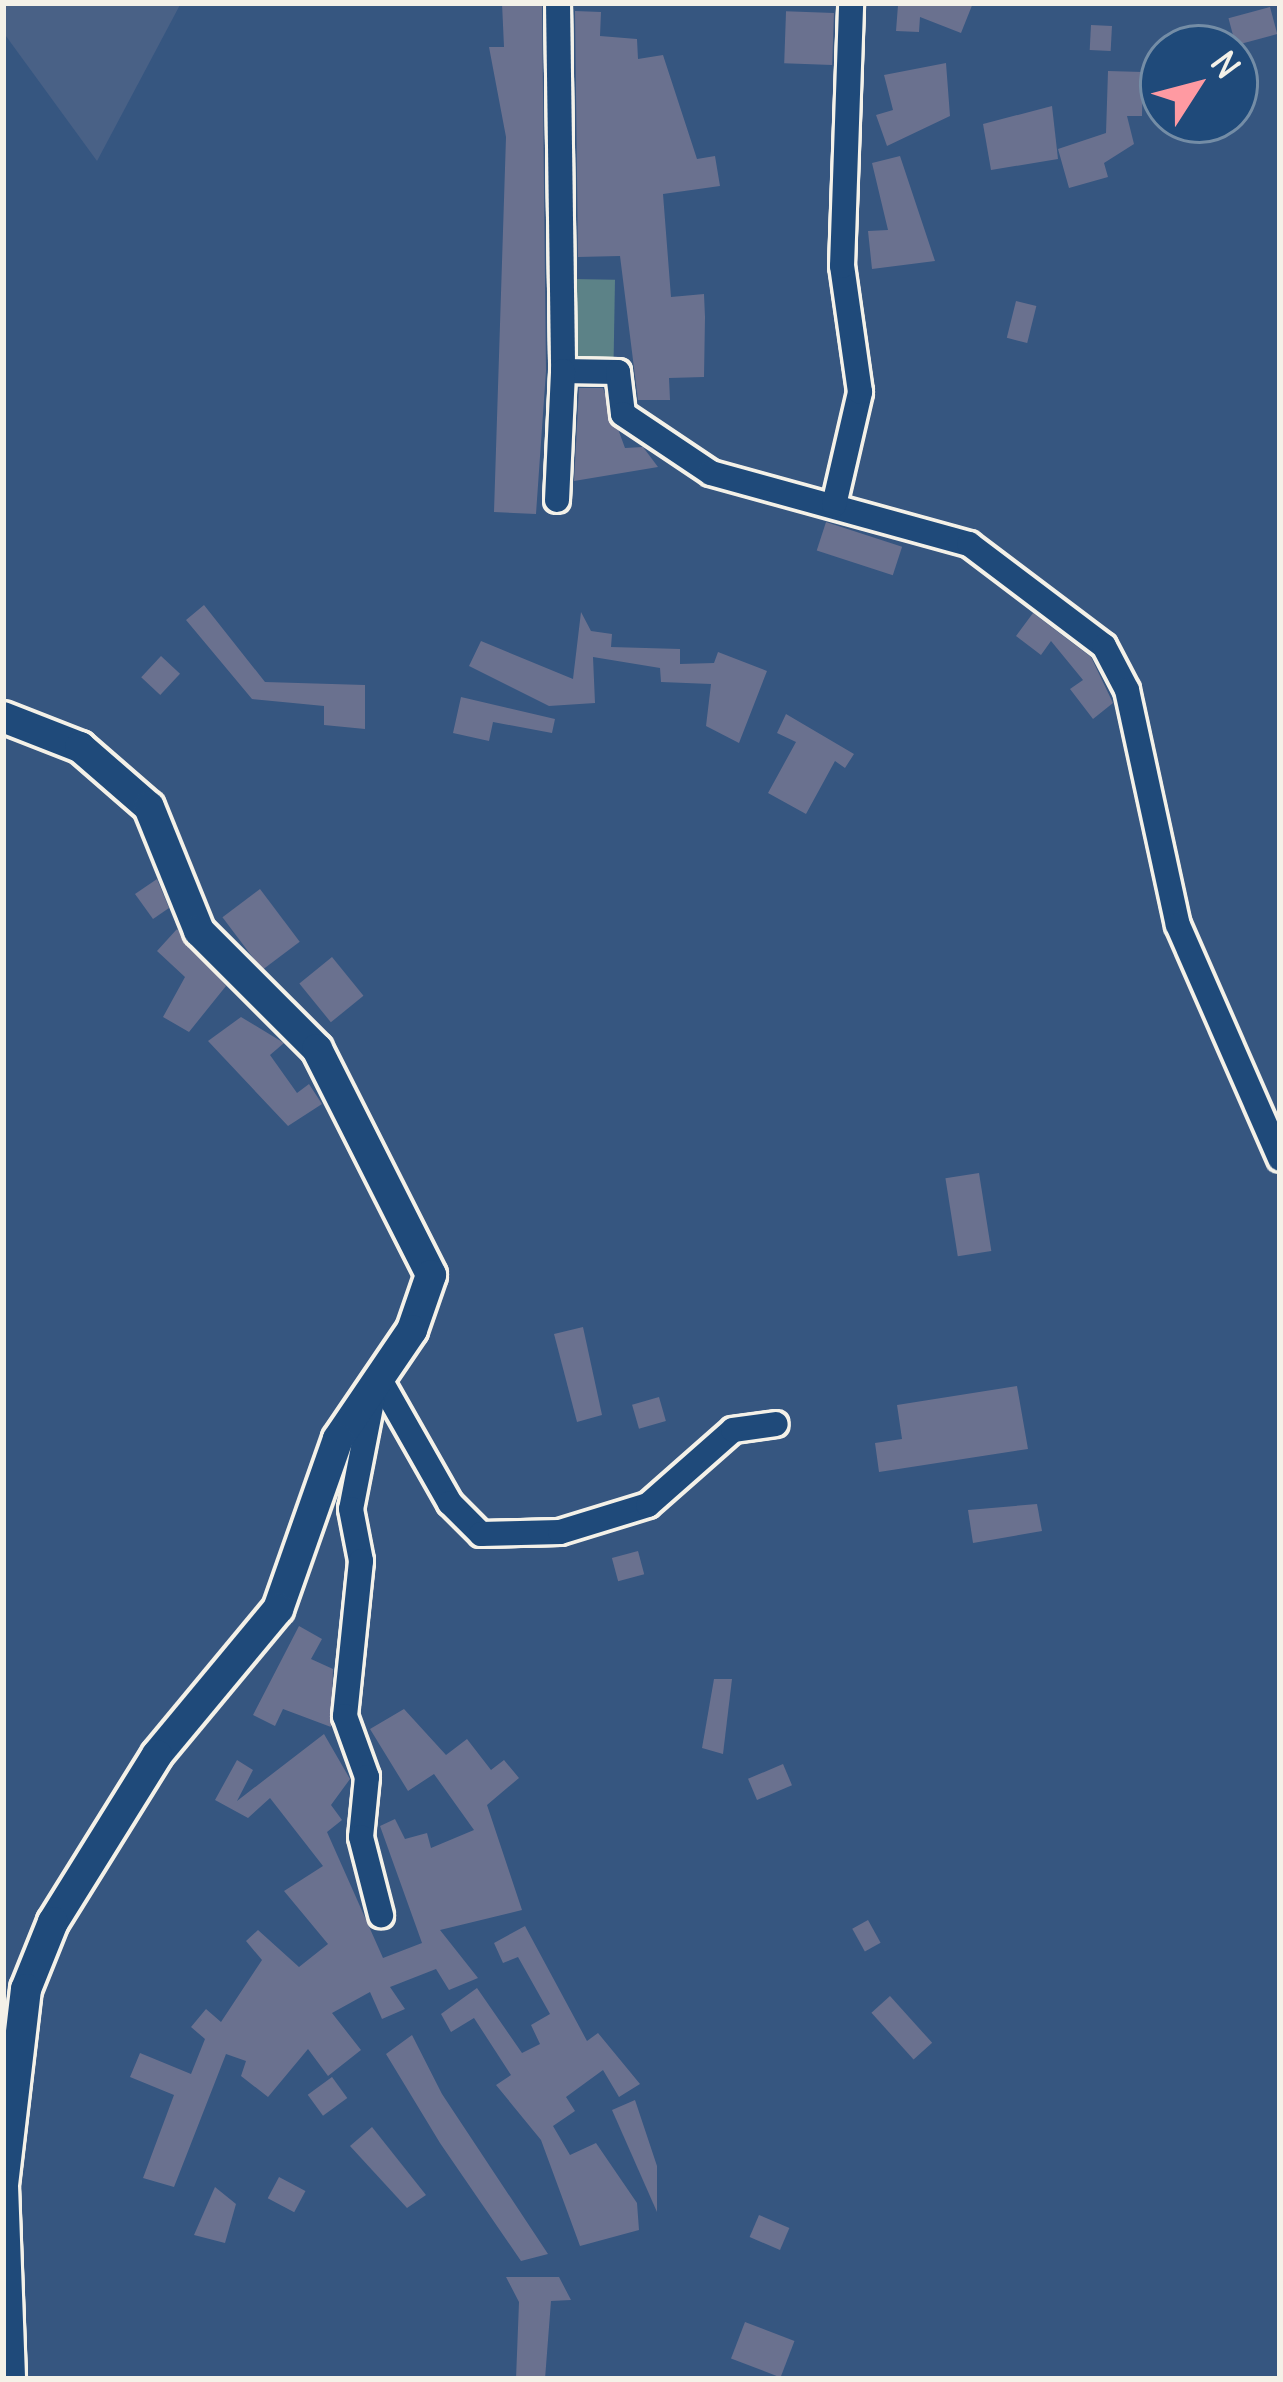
<!DOCTYPE html>
<style>
body{margin:0}
#map{position:relative;width:1283px;height:2382px;overflow:hidden;background:#365680;font-family:Delius,sans-serif}
div>[style]{position:absolute}
.built>*{inset:0;background:#496186}
.green>*{inset:0;background:#5c8287;transform-origin:0 0}
.building>*{inset:0;background:#6a718f;transform-origin:0 0}
.roads{filter:drop-shadow(3px 0 #f4f1e8) drop-shadow(-3px 0 #f4f1e8) drop-shadow(0 3px #f4f1e8) drop-shadow(0 -3px #f4f1e8)}
.minor>*{height:24px;margin:-12px;padding:0 12px;transform-origin:12px;border-radius:12px;background:#1f4a7a}
.tertiary>*{height:30px;margin:-15px;padding:0 15px;transform-origin:15px;border-radius:15px;background:#1f4a7a}
span{translate:-50% -50%;white-space:nowrap;text-align:center;line-height:1.15;-webkit-text-stroke:10px #1f4a7a;paint-order:stroke}
.frame{position:absolute;inset:0;border:6px solid #f4f1e8;pointer-events:none}
.north{position:absolute;left:1139px;top:24px;width:120px;height:120px;box-sizing:border-box;background:#1f4a7a;border:3px solid #748da6;border-radius:50%;rotate:54deg;font-size:33px;font-weight:700;line-height:48px;text-align:center;color:#f4f1e8}
.north::after{content:'';display:block;margin:auto;width:42px;height:54px;background:#ff9aa2;clip-path:polygon(50% 0,100% 100%,50% 72%,0 100%)}
</style>
<div id="map">
<div class="built">
<div style="clip-path:polygon(3px 3px,181px 3px,97px 161px,3px 32px)"></div>
</div>
<div class="green">
<div style="left:572px;top:279px;width:43px;height:89px;rotate:1deg"></div>
</div>
<div class="building">
<div style="clip-path:polygon(502px 3px,542px 3px,546px 371px,536px 514px,494px 512px,506px 137px,489px 47px,504px 47px)"></div>
<div style="clip-path:polygon(942px 3px,973px 3px,961px 33px,920px 17px,919px 32px,896px 31px,898px 5px)"></div>
<div style="left:1270px;top:7px;width:28px;height:43px;rotate:75deg"></div>
<div style="clip-path:polygon(575px 11px,601px 12px,600px 36px,637px 39px,638px 59px,663px 55px,697px 159px,715px 156px,720px 186px,663px 194px,671px 297px,704px 294px,705px 317px,704px 377px,669px 378px,670px 400px,638px 400px,620px 256px,578px 257px)"></div>
<div style="left:834px;top:13px;width:52px;height:48px;rotate:92deg"></div>
<div style="left:1091px;top:25px;width:21px;height:25px;rotate:3deg"></div>
<div style="clip-path:polygon(946px 63px,950px 116px,887px 146px,876px 115px,893px 110px,884px 75px)"></div>
<div style="clip-path:polygon(1108px 71px,1143px 72px,1142px 116px,1127px 116px,1134px 144px,1104px 163px,1108px 177px,1069px 188px,1058px 149px,1106px 133px)"></div>
<div style="clip-path:polygon(1052px 106px,1058px 159px,991px 170px,983px 124px)"></div>
<div style="clip-path:polygon(900px 156px,935px 261px,872px 269px,868px 231px,888px 230px,872px 163px)"></div>
<div style="left:1016px;top:301px;width:21px;height:38px;rotate:14deg"></div>
<div style="clip-path:polygon(579px 388px,603px 388px,625px 448px,643px 447px,658px 467px,574px 481px)"></div>
<div style="left:826px;top:522px;width:80px;height:30px;rotate:18deg"></div>
<div style="clip-path:polygon(204px 605px,265px 682px,365px 685px,365px 729px,324px 725px,324px 706px,252px 699px,186px 620px)"></div>
<div style="clip-path:polygon(581px 612px,591px 631px,612px 634px,611px 647px,680px 649px,680px 664px,714px 663px,718px 652px,767px 671px,739px 743px,706px 726px,711px 684px,661px 682px,660px 668px,593px 657px,595px 703px,549px 706px,469px 666px,481px 641px,573px 679px)"></div>
<div style="clip-path:polygon(1033px 613px,1091px 657px,1113px 703px,1093px 719px,1070px 689px,1083px 680px,1051px 641px,1041px 655px,1016px 636px)"></div>
<div style="left:161px;top:656px;width:26px;height:29px;rotate:43deg"></div>
<div style="clip-path:polygon(461px 697px,555px 719px,552px 733px,493px 722px,489px 741px,453px 733px)"></div>
<div style="clip-path:polygon(786px 714px,854px 754px,845px 768px,835px 761px,806px 814px,768px 793px,796px 742px,777px 733px)"></div>
<div style="clip-path:polygon(157px 879px,169px 908px,153px 919px,135px 894px)"></div>
<div style="left:260px;top:889px;width:66px;height:47px;rotate:53deg"></div>
<div style="clip-path:polygon(177px 929px,226px 986px,189px 1032px,163px 1017px,185px 977px,157px 951px)"></div>
<div style="left:332px;top:957px;width:50px;height:42px;rotate:51deg"></div>
<div style="clip-path:polygon(241px 1017px,284px 1043px,270px 1055px,297px 1093px,309px 1084px,322px 1104px,288px 1126px,208px 1041px)"></div>
<div style="left:979px;top:1173px;width:79px;height:34px;rotate:81deg"></div>
<div style="clip-path:polygon(583px 1327px,602px 1415px,577px 1422px,554px 1334px)"></div>
<div style="clip-path:polygon(1017px 1386px,1028px 1449px,879px 1472px,875px 1443px,902px 1439px,897px 1405px)"></div>
<div style="left:659px;top:1397px;width:25px;height:28px;rotate:74deg"></div>
<div style="clip-path:polygon(1037px 1504px,1042px 1531px,973px 1543px,968px 1510px)"></div>
<div style="left:638px;top:1551px;width:24px;height:27px;rotate:75deg"></div>
<div style="clip-path:polygon(299px 1626px,322px 1639px,311px 1659px,333px 1669px,331px 1727px,283px 1709px,275px 1726px,253px 1715px)"></div>
<div style="clip-path:polygon(714px 1679px,732px 1679px,723px 1754px,702px 1748px)"></div>
<div style="clip-path:polygon(404px 1709px,446px 1755px,467px 1739px,491px 1770px,504px 1760px,519px 1778px,487px 1805px,522px 1910px,440px 1930px,478px 1978px,449px 1990px,436px 1969px,390px 1987px,405px 2009px,382px 2019px,370px 1992px,332px 2013px,361px 2050px,328px 2076px,308px 2049px,268px 2097px,241px 2076px,246px 2061px,226px 2054px,174px 2187px,143px 2178px,174px 2095px,130px 2077px,140px 2053px,191px 2074px,205px 2039px,191px 2027px,206px 2009px,221px 2022px,262px 1960px,246px 1941px,258px 1930px,299px 1967px,328px 1944px,284px 1891px,323px 1866px,270px 1798px,248px 1818px,215px 1800px,237px 1760px,253px 1770px,237px 1801px,324px 1734px,350px 1779px,331px 1805px,342px 1820px,327px 1832px,383px 1958px,422px 1943px,380px 1826px,395px 1819px,405px 1839px,427px 1833px,431px 1848px,474px 1830px,434px 1774px,408px 1791px,370px 1729px)"></div>
<div style="left:783px;top:1764px;width:23px;height:38px;rotate:67deg"></div>
<div style="left:868px;top:1920px;width:26px;height:18px;rotate:61deg"></div>
<div style="clip-path:polygon(525px 1926px,587px 2041px,598px 2033px,640px 2084px,619px 2097px,603px 2070px,566px 2097px,575px 2111px,553px 2126px,570px 2155px,596px 2143px,637px 2203px,639px 2230px,580px 2246px,541px 2140px,496px 2085px,511px 2075px,474px 2018px,451px 2032px,441px 2014px,477px 1988px,522px 2053px,540px 2044px,531px 2025px,550px 2014px,518px 1957px,503px 1963px,494px 1943px)"></div>
<div style="left:890px;top:1996px;width:63px;height:25px;rotate:48deg"></div>
<div style="clip-path:polygon(412px 2035px,442px 2094px,548px 2254px,521px 2261px,440px 2143px,386px 2054px)"></div>
<div style="left:332px;top:2077px;width:26px;height:30px;rotate:54deg"></div>
<div style="clip-path:polygon(635px 2100px,657px 2166px,657px 2212px,612px 2110px)"></div>
<div style="clip-path:polygon(372px 2127px,426px 2195px,407px 2208px,350px 2146px)"></div>
<div style="left:279px;top:2177px;width:30px;height:24px;rotate:28deg"></div>
<div style="clip-path:polygon(215px 2187px,236px 2204px,225px 2243px,194px 2235px)"></div>
<div style="left:759px;top:2215px;width:33px;height:24px;rotate:23deg"></div>
<div style="clip-path:polygon(506px 2277px,559px 2277px,571px 2300px,551px 2301px,545px 2379px,516px 2379px,519px 2302px)"></div>
<div style="left:745px;top:2322px;width:53px;height:39px;rotate:21deg"></div>
</div>
<div class="roads">
<div class="minor">
<div style="left:558px;top:3px;width:368px;rotate:89.2deg"></div>
<div style="left:563px;top:371px;width:55px;rotate:1deg"></div>
<div style="left:618px;top:372px;width:42px;rotate:83.2deg"></div>
<div style="left:623px;top:414px;width:106px;rotate:33.8deg"></div>
<div style="left:711px;top:473px;width:268px;rotate:15.4deg"></div>
<div style="left:969px;top:544px;width:169px;rotate:37.1deg"></div>
<div style="left:1104px;top:646px;width:50px;rotate:62.4deg"></div>
<div style="left:1127px;top:690px;width:240px;rotate:77.8deg"></div>
<div style="left:1178px;top:925px;width:255px;rotate:66.4deg"></div>
<div style="left:557px;top:500px;width:129px;rotate:-87.3deg"></div>
<div style="left:834px;top:505px;width:116px;rotate:-77deg"></div>
<div style="left:860px;top:392px;width:127px;rotate:-98.1deg"></div>
<div style="left:842px;top:266px;width:263px;rotate:-88deg"></div>
<div style="left:379px;top:1378px;width:144px;rotate:60.4deg"></div>
<div style="left:450px;top:1503px;width:44px;rotate:45deg"></div>
<div style="left:481px;top:1534px;width:79px;rotate:-1.5deg"></div>
<div style="left:560px;top:1532px;width:92px;rotate:-17.1deg"></div>
<div style="left:648px;top:1505px;width:113px;rotate:-41.4deg"></div>
<div style="left:733px;top:1430px;width:43px;rotate:-7.9deg"></div>
<div style="left:375px;top:1386px;width:125px;rotate:101deg"></div>
<div style="left:351px;top:1509px;width:53px;rotate:79.1deg"></div>
<div style="left:361px;top:1561px;width:156px;rotate:95.9deg"></div>
<div style="left:345px;top:1716px;width:65px;rotate:70.2deg"></div>
<div style="left:367px;top:1777px;width:60px;rotate:95.7deg"></div>
<div style="left:361px;top:1837px;width:81px;rotate:75.6deg"></div>
</div>
<div class="tertiary">
<div style="left:3px;top:717px;width:83px;rotate:21.3deg"></div>
<div style="left:80px;top:747px;width:91px;rotate:41deg"></div>
<div style="left:149px;top:807px;width:134px;rotate:68deg"></div>
<div style="left:199px;top:931px;width:167px;rotate:45deg"></div>
<div style="left:317px;top:1049px;width:253px;rotate:63.2deg"></div>
<div style="left:431px;top:1275px;width:58px;rotate:109.1deg"></div>
<div style="left:412px;top:1330px;width:132px;rotate:124.2deg"></div>
<div style="left:338px;top:1439px;width:180px;rotate:109.4deg"></div>
<div style="left:278px;top:1609px;width:190px;rotate:129.7deg"></div>
<div style="left:157px;top:1755px;width:197px;rotate:121.9deg"></div>
<div style="left:53px;top:1922px;width:72px;rotate:111.9deg"></div>
<div style="left:26px;top:1989px;width:198px;rotate:96.7deg"></div>
<div style="left:3px;top:2186px;width:193px;rotate:87.9deg"></div>
</div>
</div>
<div class="frame"></div>
<div class="north">N</div>
</div>
